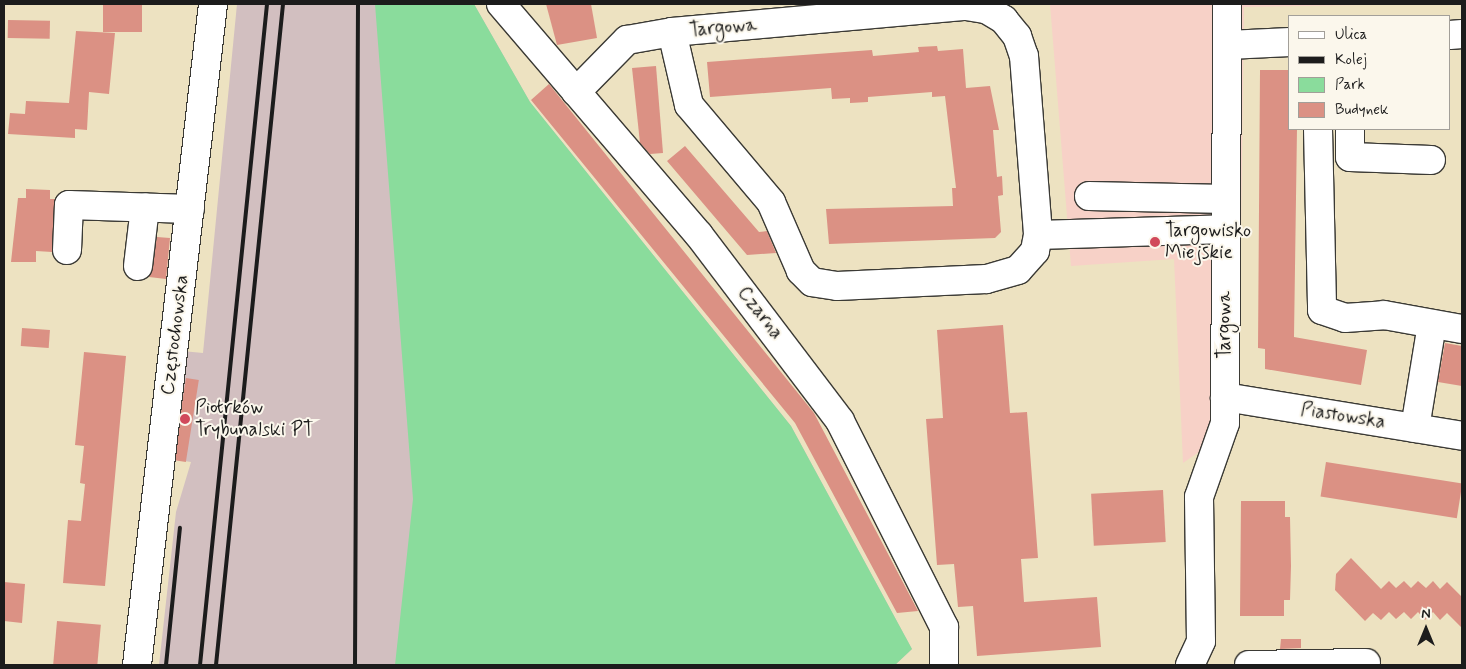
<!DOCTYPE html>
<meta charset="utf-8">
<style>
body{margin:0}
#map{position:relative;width:1466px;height:669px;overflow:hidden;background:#ede2c1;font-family:Mynerve,sans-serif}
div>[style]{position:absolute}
.built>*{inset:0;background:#f7d1c7}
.industrial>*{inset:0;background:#d2bfc0}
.green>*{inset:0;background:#8adc9c}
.building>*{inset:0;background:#db9184;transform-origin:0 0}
.roads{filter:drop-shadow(1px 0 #3b3a35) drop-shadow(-1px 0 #3b3a35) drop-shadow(0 1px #3b3a35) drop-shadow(0 -1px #3b3a35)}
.minor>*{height:28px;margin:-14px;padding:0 14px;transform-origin:14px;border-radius:14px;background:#fff}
.rail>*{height:4px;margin:-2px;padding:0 2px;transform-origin:2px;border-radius:2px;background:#1c1c1c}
.dots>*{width:14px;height:14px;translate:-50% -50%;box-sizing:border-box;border:2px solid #fbf7ec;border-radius:50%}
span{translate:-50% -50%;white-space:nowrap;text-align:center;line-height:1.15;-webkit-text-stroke:4px #fbf7ec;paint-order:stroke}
.street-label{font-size:19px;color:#1c1c1c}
.poi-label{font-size:19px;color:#1c1c1c}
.left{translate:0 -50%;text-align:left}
.frame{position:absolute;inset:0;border:5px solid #1c1c1c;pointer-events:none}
.legend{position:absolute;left:1288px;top:15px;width:162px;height:115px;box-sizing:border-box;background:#fbf7ec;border:1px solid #a29f99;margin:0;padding:6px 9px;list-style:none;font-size:15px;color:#1c1c1c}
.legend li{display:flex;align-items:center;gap:10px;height:25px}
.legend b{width:25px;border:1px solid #a29f99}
.north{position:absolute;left:1401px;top:604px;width:50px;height:50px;-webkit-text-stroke:4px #fbf7ec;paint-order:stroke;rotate:0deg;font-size:14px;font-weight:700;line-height:20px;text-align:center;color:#1c1c1c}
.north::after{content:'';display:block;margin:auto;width:18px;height:22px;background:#1c1c1c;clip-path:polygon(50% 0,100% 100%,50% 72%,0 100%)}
</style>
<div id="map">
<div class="built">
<div style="clip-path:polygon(1050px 4px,1425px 4px,1244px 7px,1239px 386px,1206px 447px,1183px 463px,1174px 259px,1071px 266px)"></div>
</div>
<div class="industrial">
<div style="clip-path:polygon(237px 4px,474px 4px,530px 102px,791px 426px,912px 649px,895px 665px,159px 665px,176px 512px,191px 462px,171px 459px,182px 351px,203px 353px)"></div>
</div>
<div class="green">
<div style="clip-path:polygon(375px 4px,474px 4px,530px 102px,791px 426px,912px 649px,895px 665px,395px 665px,413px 499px)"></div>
</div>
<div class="building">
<div style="left:103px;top:4px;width:39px;height:28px"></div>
<div style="clip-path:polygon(546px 4px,591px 4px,597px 38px,557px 45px)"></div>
<div style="left:8px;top:20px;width:42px;height:18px;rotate:1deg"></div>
<div style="clip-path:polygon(76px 31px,115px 33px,109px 94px,89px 92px,87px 130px,75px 129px,75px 138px,8px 134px,10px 113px,25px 114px,26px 101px,69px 103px)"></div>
<div style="clip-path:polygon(937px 46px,938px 51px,963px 49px,966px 88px,990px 86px,999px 130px,993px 130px,997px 177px,1002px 176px,1003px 195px,998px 196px,1001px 232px,995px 238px,829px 244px,826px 209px,953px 206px,952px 188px,956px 188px,945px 96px,932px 97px,932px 92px,868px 97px,868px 102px,850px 103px,850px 98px,832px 99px,831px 88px,710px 97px,707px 62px,872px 50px,873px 56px,919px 52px,918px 47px)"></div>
<div style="clip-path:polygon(656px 66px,663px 153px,650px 154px,640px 143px,632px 68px)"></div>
<div style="clip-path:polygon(1260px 70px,1290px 70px,1290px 129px,1297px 129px,1294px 337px,1367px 350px,1361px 385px,1265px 369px,1265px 349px,1258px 348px)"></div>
<div style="clip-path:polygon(549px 84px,814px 413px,918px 611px,897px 613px,795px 423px,531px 100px)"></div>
<div style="clip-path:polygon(685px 146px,759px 232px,767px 231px,776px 253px,747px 255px,667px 161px)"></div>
<div style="clip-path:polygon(26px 189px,50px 190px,50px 199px,55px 199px,52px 252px,36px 251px,36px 262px,11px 262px,18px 198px,26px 198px)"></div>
<div style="clip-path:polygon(157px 237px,170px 238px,166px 279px,149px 277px)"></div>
<div style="clip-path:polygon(1003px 325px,1010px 413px,1027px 412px,1038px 558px,1021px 559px,1024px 602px,1097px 597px,1101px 647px,977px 656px,973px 606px,958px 607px,954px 564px,937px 565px,926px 419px,943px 418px,937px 330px)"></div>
<div style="left:22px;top:328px;width:28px;height:18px;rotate:4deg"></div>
<div style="clip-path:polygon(1445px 343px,1462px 346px,1462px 386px,1438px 382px)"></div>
<div style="clip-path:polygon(84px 352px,126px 356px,105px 586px,63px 583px,68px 520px,81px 521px,85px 484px,80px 483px,84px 446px,75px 445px)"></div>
<div style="left:186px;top:378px;width:13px;height:83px;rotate:9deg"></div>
<div style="left:1326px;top:462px;width:138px;height:35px;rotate:9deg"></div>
<div style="left:1163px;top:490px;width:52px;height:72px;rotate:87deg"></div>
<div style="clip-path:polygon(1241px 501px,1285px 501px,1285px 517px,1290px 517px,1291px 566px,1290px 600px,1284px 600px,1284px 616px,1240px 616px)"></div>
<div style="clip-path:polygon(1351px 558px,1381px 589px,1389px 581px,1396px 588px,1404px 581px,1411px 588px,1418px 581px,1426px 588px,1433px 581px,1440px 589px,1447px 582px,1462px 597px,1462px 628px,1447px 613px,1440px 620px,1433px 612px,1425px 620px,1418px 612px,1411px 619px,1404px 612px,1396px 619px,1389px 612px,1381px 620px,1373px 613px,1365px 621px,1335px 590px,1336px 574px)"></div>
<div style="clip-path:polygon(4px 582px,25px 584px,22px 623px,4px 621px)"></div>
<div style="left:57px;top:621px;width:44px;height:44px;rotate:5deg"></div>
<div style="clip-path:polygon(1281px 639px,1301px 639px,1301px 648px,1280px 649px)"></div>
</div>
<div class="roads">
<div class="minor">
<div style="left:501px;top:4px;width:304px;rotate:49.4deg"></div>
<div style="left:699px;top:235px;width:233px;rotate:52.8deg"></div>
<div style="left:840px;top:421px;width:231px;rotate:63.2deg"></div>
<div style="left:944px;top:627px;width:38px;rotate:90deg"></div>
<div style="left:966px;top:6px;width:20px;rotate:9deg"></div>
<div style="left:986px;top:9px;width:21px;rotate:31deg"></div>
<div style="left:1004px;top:20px;width:21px;rotate:51deg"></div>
<div style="left:1017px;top:36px;width:21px;rotate:71deg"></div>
<div style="left:1024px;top:56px;width:180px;rotate:85.5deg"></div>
<div style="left:1038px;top:235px;width:16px;rotate:101deg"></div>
<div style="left:1035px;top:251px;width:25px;rotate:132deg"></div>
<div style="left:1018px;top:270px;width:33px;rotate:164deg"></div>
<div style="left:986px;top:279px;width:149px;rotate:177.3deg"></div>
<div style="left:837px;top:286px;width:25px;rotate:-171deg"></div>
<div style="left:812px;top:282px;width:16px;rotate:-135deg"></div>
<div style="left:801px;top:271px;width:75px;rotate:-113.5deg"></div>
<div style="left:771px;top:202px;width:127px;rotate:-130.2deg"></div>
<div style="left:689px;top:105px;width:75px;rotate:-103.1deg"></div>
<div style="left:672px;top:32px;width:295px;rotate:-5.1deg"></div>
<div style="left:1450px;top:35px;width:12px;rotate:-5deg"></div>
<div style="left:1228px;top:45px;width:62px;rotate:-2.8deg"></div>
<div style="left:576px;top:92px;width:73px;rotate:-45.6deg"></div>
<div style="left:627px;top:40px;width:46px;rotate:-10.1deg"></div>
<div style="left:1318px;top:129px;width:181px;rotate:88.7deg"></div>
<div style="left:1322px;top:310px;width:24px;rotate:19deg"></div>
<div style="left:1345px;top:318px;width:39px;rotate:-4deg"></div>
<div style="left:1384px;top:315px;width:79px;rotate:10.2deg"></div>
<div style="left:1350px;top:129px;width:28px;rotate:90deg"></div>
<div style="left:1350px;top:157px;width:81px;rotate:2.1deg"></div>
<div style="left:1089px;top:196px;width:137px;rotate:1.3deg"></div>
<div style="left:1038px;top:235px;width:187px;rotate:-1.8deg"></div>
<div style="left:67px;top:250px;width:45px;rotate:-87.5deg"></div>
<div style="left:69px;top:205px;width:121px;rotate:1.9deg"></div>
<div style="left:138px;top:266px;width:59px;rotate:-83.2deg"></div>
<div style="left:1225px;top:397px;width:240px;rotate:9.3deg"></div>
<div style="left:1415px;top:428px;width:105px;rotate:-80.7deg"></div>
<div style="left:137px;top:665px;width:665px;rotate:-83.44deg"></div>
<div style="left:1190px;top:665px;width:26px;rotate:-65deg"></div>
<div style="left:1201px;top:641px;width:144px;rotate:-90.8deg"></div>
<div style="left:1199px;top:497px;width:78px;rotate:-70.6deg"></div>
<div style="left:1225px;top:423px;width:419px;rotate:-89.7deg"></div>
<div style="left:1249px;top:665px;width:117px;rotate:-1deg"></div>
</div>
</div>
<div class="rail">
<div style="left:166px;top:665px;width:138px;rotate:-84.2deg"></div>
<div style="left:200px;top:665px;width:664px;rotate:-84.21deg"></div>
<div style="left:216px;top:665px;width:664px;rotate:-84.21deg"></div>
<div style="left:355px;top:665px;width:661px;rotate:-89.74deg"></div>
</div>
<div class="dots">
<div style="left:1155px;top:242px;background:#d1495b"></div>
<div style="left:185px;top:419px;background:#d1495b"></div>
</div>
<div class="street-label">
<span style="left:723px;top:28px;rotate:-5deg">Targowa</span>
<span style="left:760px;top:313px;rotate:52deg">Czarna</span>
<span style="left:1225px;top:325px;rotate:-90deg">Targowa</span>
<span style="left:175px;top:335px;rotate:-83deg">Częstochowska</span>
<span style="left:1343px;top:416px;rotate:9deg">Piastowska</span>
</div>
<div class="poi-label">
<span class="left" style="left:1165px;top:242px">Targowisko<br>Miejskie</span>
<span class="left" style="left:195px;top:419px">Piotrków<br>Trybunalski PT</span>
</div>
<div class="frame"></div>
<ul class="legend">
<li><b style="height:6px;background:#fff"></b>Ulica</li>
<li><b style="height:6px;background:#1c1c1c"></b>Kolej</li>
<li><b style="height:14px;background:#8adc9c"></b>Park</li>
<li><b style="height:14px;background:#db9184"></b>Budynek</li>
</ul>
<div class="north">N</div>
</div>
